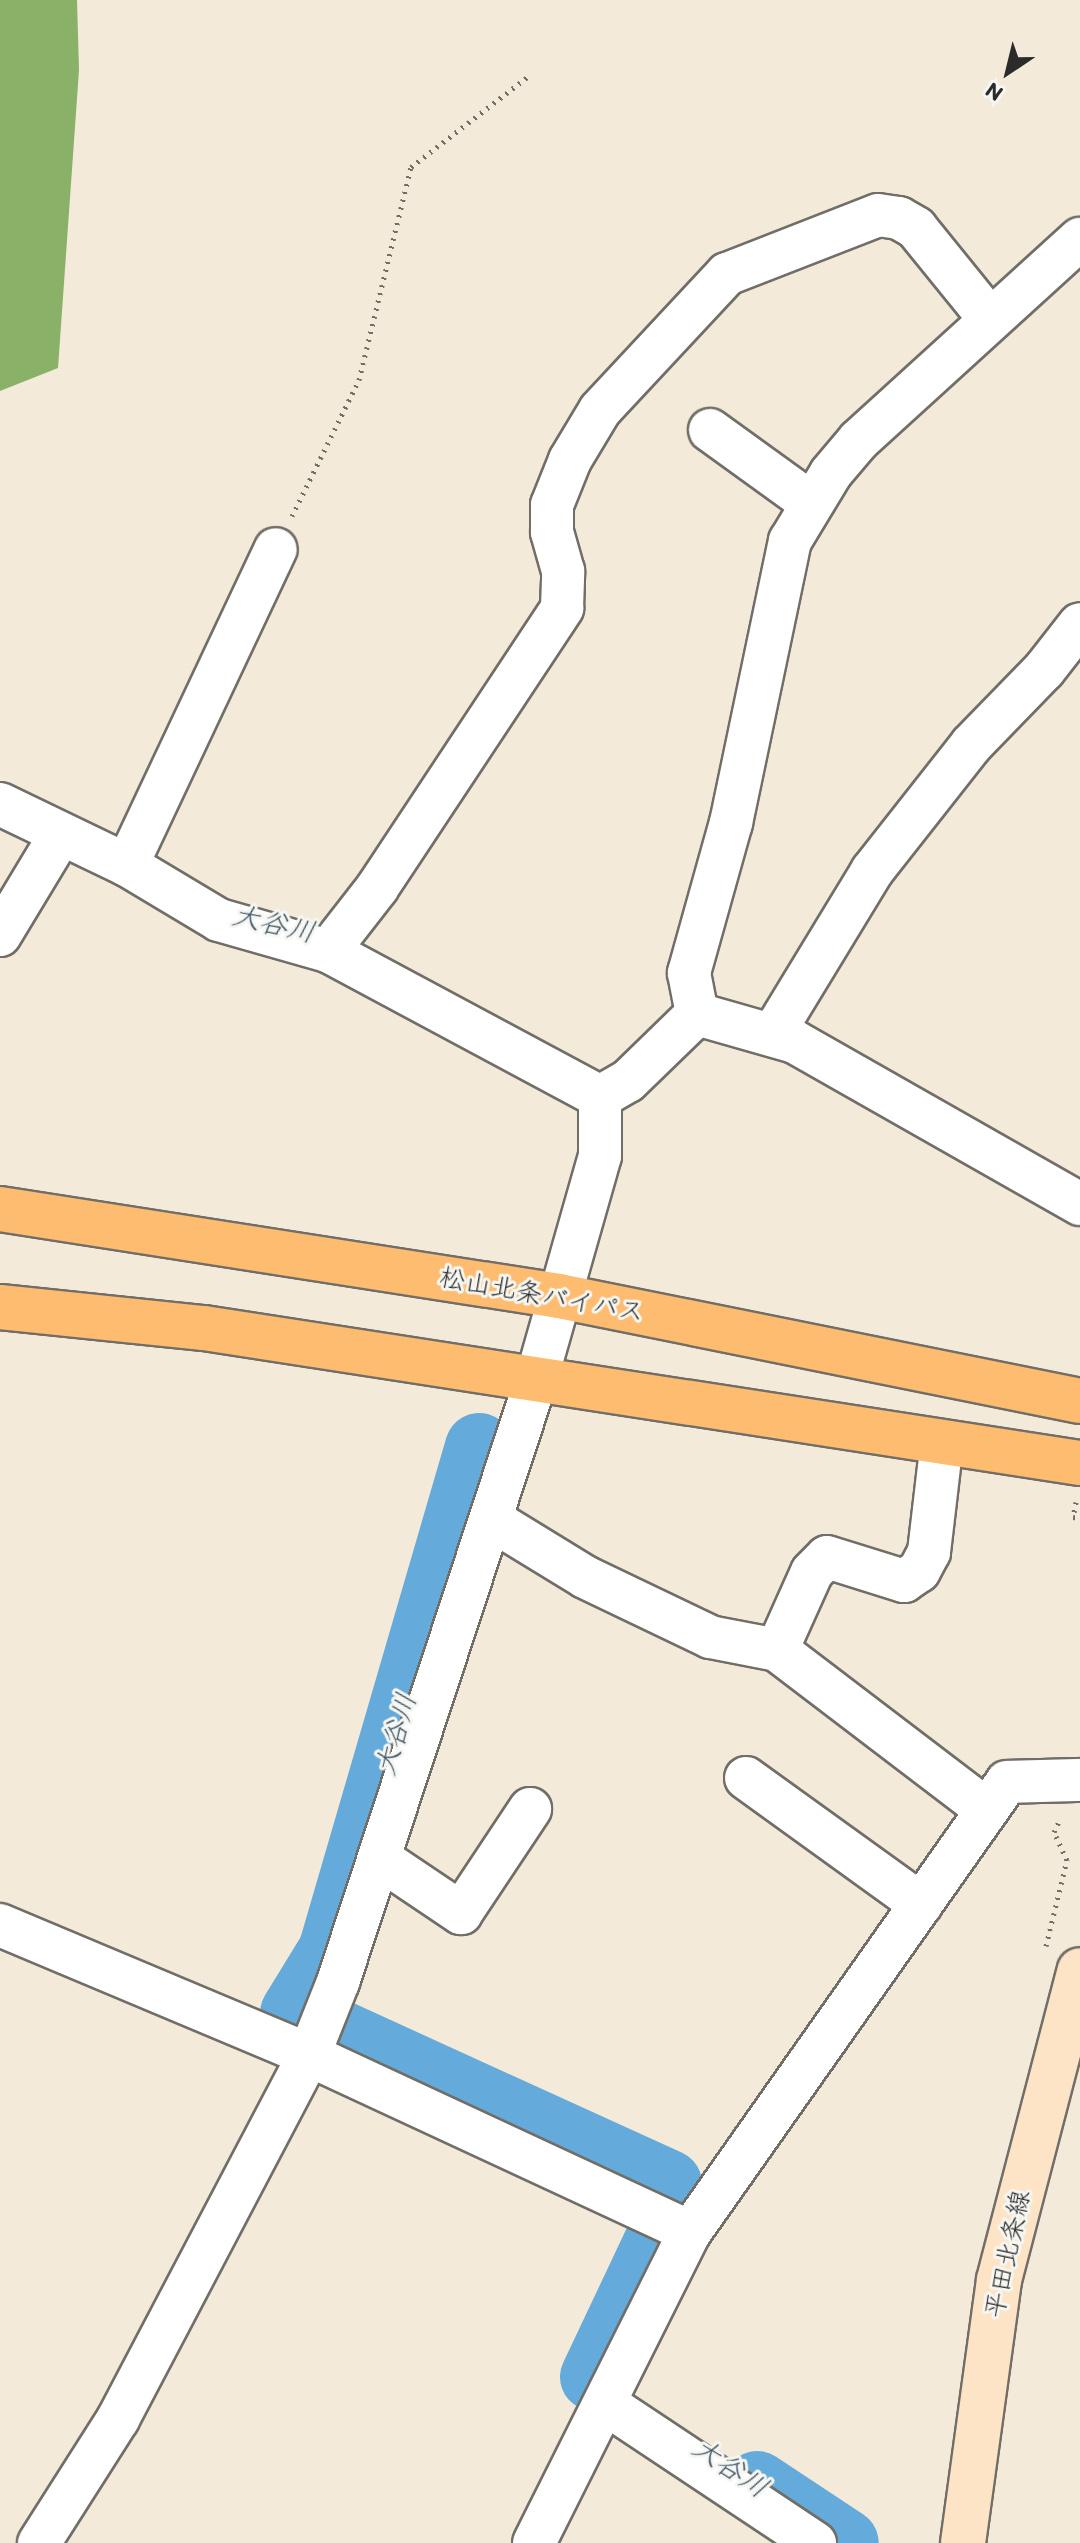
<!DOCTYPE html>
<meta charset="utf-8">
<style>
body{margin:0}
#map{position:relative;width:1080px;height:2543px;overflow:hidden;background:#f4ead9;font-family:Itim,"Klee One",sans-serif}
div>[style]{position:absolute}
.forest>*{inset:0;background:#89b168}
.river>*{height:68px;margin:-34px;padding:0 34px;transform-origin:34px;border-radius:34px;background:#64aada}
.path>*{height:5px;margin-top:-2.5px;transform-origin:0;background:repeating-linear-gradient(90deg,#716e68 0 2px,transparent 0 8px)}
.roads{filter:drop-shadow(2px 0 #716e68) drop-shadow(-2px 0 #716e68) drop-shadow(0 2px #716e68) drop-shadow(0 -2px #716e68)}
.street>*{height:42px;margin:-21px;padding:0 21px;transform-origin:21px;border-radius:21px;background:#fff}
.secondary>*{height:44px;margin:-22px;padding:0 22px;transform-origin:22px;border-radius:22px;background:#fee4c6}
.highway>*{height:44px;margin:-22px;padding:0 22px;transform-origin:22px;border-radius:22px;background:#fdbc70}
span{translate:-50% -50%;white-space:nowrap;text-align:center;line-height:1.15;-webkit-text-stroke:6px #f6f6f2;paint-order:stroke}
.street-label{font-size:26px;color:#2b2b2b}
.water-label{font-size:28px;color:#3f5768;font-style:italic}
.north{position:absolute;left:968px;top:32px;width:80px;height:80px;-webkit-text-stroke:6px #f6f6f2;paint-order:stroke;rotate:215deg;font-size:22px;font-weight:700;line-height:32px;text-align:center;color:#2b2b2b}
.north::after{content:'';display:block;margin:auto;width:28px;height:36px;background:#2b2b2b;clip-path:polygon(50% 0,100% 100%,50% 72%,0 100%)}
</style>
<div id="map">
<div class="forest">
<div style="clip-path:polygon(0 0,77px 0,79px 70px,58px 368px,0 391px)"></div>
</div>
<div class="river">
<div style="left:294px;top:2013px;width:73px;rotate:-58.5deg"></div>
<div style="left:332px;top:1951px;width:525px;rotate:-73.74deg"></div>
<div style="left:335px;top:2032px;width:366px;rotate:24.5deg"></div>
<div style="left:594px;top:2377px;width:147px;rotate:-64.7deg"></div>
<div style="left:757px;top:2485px;width:105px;rotate:33.4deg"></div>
</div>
<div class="path">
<div style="left:292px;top:516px;width:152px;rotate:-63.8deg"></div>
<div style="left:359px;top:380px;width:219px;rotate:-76.3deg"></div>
<div style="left:411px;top:167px;width:150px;rotate:-37.7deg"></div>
<div style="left:1076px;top:1502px;width:15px;rotate:101deg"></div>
<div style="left:1073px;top:1517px;width:7px;rotate:8deg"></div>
<div style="left:1046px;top:1946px;width:89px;rotate:-76.3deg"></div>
<div style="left:1067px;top:1860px;width:31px;rotate:-115deg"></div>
<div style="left:1054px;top:1832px;width:14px;rotate:-65deg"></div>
</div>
<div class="roads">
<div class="street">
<div style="left:710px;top:430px;width:125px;rotate:35.9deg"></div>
<div style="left:0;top:804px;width:141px;rotate:25.7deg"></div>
<div style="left:127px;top:865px;width:107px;rotate:30.9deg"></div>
<div style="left:219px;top:920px;width:113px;rotate:15.9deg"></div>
<div style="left:328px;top:951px;width:309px;rotate:28.2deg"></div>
<div style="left:600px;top:1097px;width:32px;rotate:-30deg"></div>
<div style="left:628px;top:1081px;width:96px;rotate:-44.2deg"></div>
<div style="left:697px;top:1014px;width:102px;rotate:15.9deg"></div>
<div style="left:795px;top:1042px;width:328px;rotate:29.6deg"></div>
<div style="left:127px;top:865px;width:349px;rotate:-64.8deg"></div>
<div style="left:0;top:935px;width:118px;rotate:-58.9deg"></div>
<div style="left:328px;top:951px;width:80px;rotate:-52.1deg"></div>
<div style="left:377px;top:888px;width:336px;rotate:-56.5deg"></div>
<div style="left:562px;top:608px;width:37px;rotate:-88deg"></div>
<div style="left:563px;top:571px;width:41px;rotate:-105.8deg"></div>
<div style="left:552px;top:532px;width:27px;rotate:-90deg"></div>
<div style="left:552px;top:505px;width:48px;rotate:-68.2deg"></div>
<div style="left:570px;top:460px;width:58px;rotate:-59deg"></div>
<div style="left:600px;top:410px;width:186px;rotate:-47deg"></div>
<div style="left:727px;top:274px;width:162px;rotate:-21.3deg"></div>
<div style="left:878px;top:215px;width:21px;rotate:8deg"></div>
<div style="left:899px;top:218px;width:20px;rotate:30deg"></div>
<div style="left:916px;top:228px;width:116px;rotate:51deg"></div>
<div style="left:697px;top:1014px;width:42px;rotate:-101deg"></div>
<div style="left:689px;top:973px;width:156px;rotate:-74.4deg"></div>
<div style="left:731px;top:823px;width:288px;rotate:-78.2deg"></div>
<div style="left:790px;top:541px;width:79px;rotate:-58.9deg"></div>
<div style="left:831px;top:473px;width:43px;rotate:-49.7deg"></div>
<div style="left:859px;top:440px;width:299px;rotate:-42.3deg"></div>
<div style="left:773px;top:1034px;width:191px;rotate:-58.7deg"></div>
<div style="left:872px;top:871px;width:160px;rotate:-51.8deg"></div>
<div style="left:971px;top:745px;width:105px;rotate:-45.8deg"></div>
<div style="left:1044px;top:670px;width:58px;rotate:-52deg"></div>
<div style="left:492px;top:1520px;width:109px;rotate:31.5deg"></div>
<div style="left:585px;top:1577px;width:139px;rotate:25.6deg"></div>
<div style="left:710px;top:1637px;width:68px;rotate:11deg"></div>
<div style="left:777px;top:1650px;width:264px;rotate:37.3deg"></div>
<div style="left:777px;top:1650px;width:85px;rotate:-65.8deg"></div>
<div style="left:812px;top:1572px;width:21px;rotate:-45deg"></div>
<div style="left:827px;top:1557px;width:81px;rotate:17.3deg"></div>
<div style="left:904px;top:1581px;width:18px;rotate:-34deg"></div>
<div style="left:919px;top:1571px;width:21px;rotate:-62deg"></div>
<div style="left:929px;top:1552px;width:111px;rotate:-83.3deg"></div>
<div style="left:746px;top:1778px;width:216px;rotate:35.8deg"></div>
<div style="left:379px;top:1858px;width:99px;rotate:33.9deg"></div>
<div style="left:461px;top:1913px;width:125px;rotate:-56.4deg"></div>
<div style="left:0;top:1925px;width:335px;rotate:22.8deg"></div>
<div style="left:309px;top:2055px;width:420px;rotate:24.9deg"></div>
<div style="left:606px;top:2404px;width:251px;rotate:33.6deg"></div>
<div style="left:39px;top:2543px;width:147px;rotate:-57.5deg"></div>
<div style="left:118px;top:2419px;width:411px;rotate:-62.3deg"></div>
<div style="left:309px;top:2055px;width:79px;rotate:-68.3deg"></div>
<div style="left:338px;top:1982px;width:637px;rotate:-71.79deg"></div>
<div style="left:537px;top:1377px;width:230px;rotate:-74.1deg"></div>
<div style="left:600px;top:1156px;width:59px;rotate:-90deg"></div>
<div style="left:534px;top:2543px;width:348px;rotate:-63.4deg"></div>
<div style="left:690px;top:2232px;width:550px;rotate:-54.84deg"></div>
<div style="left:1007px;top:1782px;width:73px;rotate:-1.6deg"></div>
</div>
<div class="secondary">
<div style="left:963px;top:2543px;width:265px;rotate:-82.2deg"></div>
<div style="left:999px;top:2280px;width:320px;rotate:-75.4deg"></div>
</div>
<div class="highway">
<div style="left:0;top:1209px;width:566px;rotate:8.85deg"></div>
<div style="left:559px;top:1296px;width:531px;rotate:11.39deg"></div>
<div style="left:0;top:1307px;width:205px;rotate:5.9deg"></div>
<div style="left:204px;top:1328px;width:886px;rotate:8.76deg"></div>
</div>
</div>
<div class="street-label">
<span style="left:542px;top:1295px;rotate:10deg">松山北条バイパス</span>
<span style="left:1008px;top:2254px;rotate:-78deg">平田北条線</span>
</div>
<div class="water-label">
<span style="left:274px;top:923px;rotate:13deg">大谷川</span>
<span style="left:395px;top:1734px;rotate:-74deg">大谷川</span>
<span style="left:731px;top:2467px;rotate:34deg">大谷川</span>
</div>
<div class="north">N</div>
</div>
